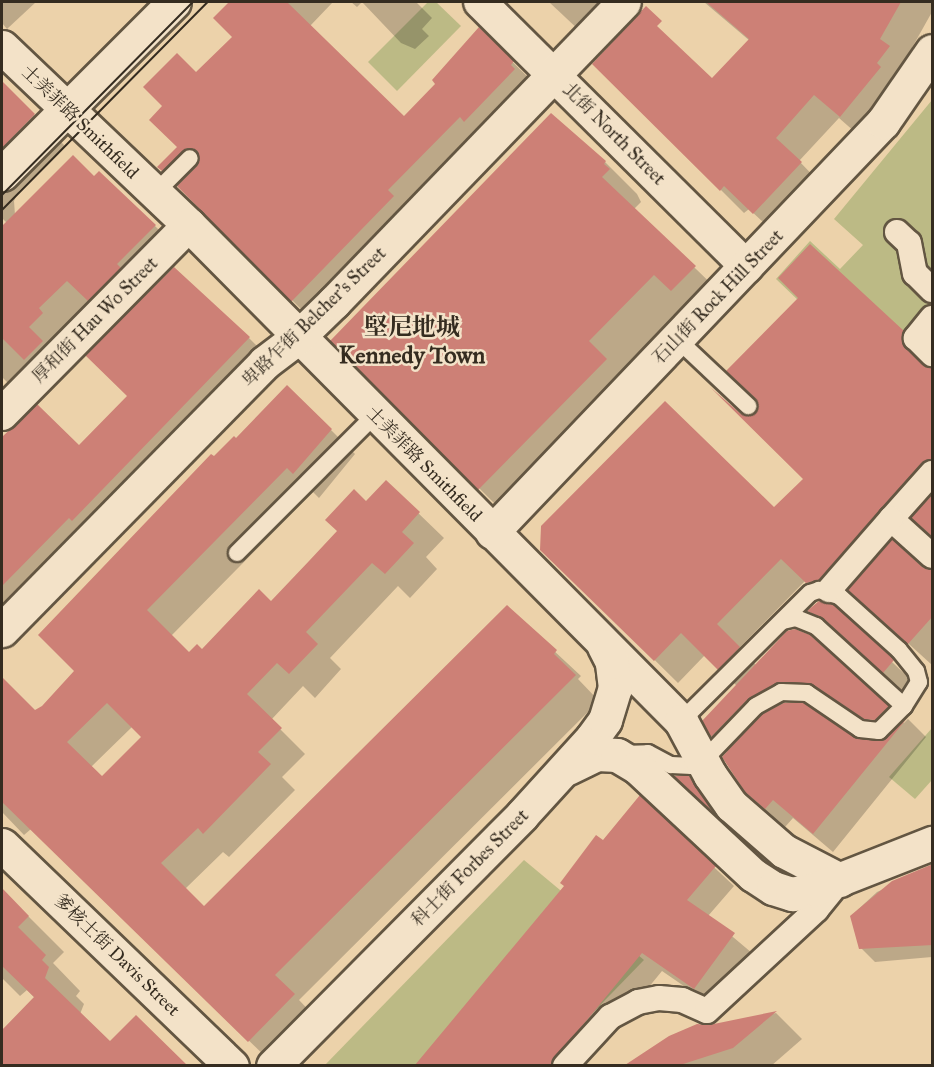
<!DOCTYPE html>
<meta charset="utf-8">
<style>
body{margin:0}
#map{position:relative;width:934px;height:1067px;overflow:hidden;background:#ecd2aa;font-family:"IM FELL Great Primer","Noto Serif TC",serif}
div>[style]{position:absolute}
.green>*{inset:0;background:#bcba85}
.shadow>*{inset:0;background:#0003}
.building>*{inset:0;background:#cd8076}
.roads{filter:drop-shadow(2px 0 #635642) drop-shadow(-2px 0 #635642) drop-shadow(0 2px #635642) drop-shadow(0 -2px #635642)}
.service>*{height:16px;margin:-8px;padding:0 8px;transform-origin:8px;border-radius:8px;background:#f3e2c8}
.pedestrian>*{height:24px;margin:-12px;padding:0 12px;transform-origin:12px;border-radius:12px;background:#f3e2c8}
.minor>*{height:32px;margin:-16px;padding:0 16px;transform-origin:16px;border-radius:16px;background:#f3e2c8}
.tertiary>*{height:33px;margin:-16.5px;padding:0 16.5px;transform-origin:16.5px;border-radius:16.5px;background:#f3e2c8}
.secondary>*{height:33px;margin:-16.5px;padding:0 16.5px;transform-origin:16.5px;border-radius:16.5px;background:#f3e2c8}
.tram>*{height:1.5px;margin:-0.75px;padding:0 0.75px;transform-origin:0.75px;border-radius:0.75px;background:#352c20}
span{translate:-50% -50%;white-space:nowrap;text-align:center;line-height:1.15;-webkit-text-stroke:5px #f3e2c8;paint-order:stroke}
.street-label{font-size:18px;color:#352c20}
.district-label{font-size:24px;color:#352c20;font-weight:700}
.frame{position:absolute;inset:0;border:3px solid #352c20;pointer-events:none}
</style>
<div id="map">
<div class="green">
<div style="clip-path:polygon(428px 2px,436px 2px,461px 26px,397px 91px,368px 62px)"></div>
<div style="clip-path:polygon(932px 100px,932px 429px,776px 279px,810px 241px,840px 269px,863px 245px,834px 219px)"></div>
<div style="clip-path:polygon(932px 728px,932px 780px,915px 799px,889px 777px)"></div>
<div style="clip-path:polygon(524px 860px,644px 960px,542px 1065px,324px 1066px)"></div>
</div>
<div class="shadow">
<div style="clip-path:polygon(2px 2px,36px 2px,7px 29px,2px 23px)"></div>
<div style="clip-path:polygon(231px 2px,333px 2px,310px 26px,404px 119px,437px 84px,479px 29px,541px 90px,320px 328px,159px 167px,179px 147px,196px 74px,234px 37px,215px 18px)"></div>
<div style="clip-path:polygon(351px 2px,416px 2px,432px 18px,422px 29px,429px 36px,415px 49px,401px 43px,362px 2px,357px 7px)"></div>
<div style="clip-path:polygon(549px 2px,639px 2px,597px 47px)"></div>
<div style="clip-path:polygon(704px 2px,932px 2px,932px 12px,904px 62px,912px 70px,864px 140px,839px 118px,799px 161px,824px 187px,778px 236px,749px 209px,744px 213px,595px 64px,712px 80px,750px 41px)"></div>
<div style="clip-path:polygon(2px 83px,65px 146px,19px 191px,14px 201px,15px 215px,94px 178px,155px 226px,182px 253px,143px 292px,147px 296px,249px 338px,276px 365px,2px 644px,2px 440px,37px 406px,79px 447px,129px 396px,116px 327px,95px 307px,14px 389px,2px 377px,2px 239px,12px 228px,2px 218px)"></div>
<div style="clip-path:polygon(605px 162px,637px 194px,641px 202px,634px 209px,727px 299px,512px 521px,332px 341px)"></div>
<div style="clip-path:polygon(evenodd,903px 332px,926px 356px,925px 367px,932px 369px,932px 537px,916px 521px,895px 544px,928px 571px,932px 570px,932px 665px,852px 592px,842px 603px,832px 605px,912px 681px,904px 691px,809px 611px,831px 606px,805px 581px,739px 648px,756px 665px,810px 636px,904px 723px,908px 719px,926px 737px,833px 852px,793px 818px,785px 827px,770px 815px,746px 791px,728px 752px,712px 737px,704px 721px,737px 686px,705px 655px,678px 683px,542px 549px,774px 509px,805px 479px,758px 414px,903px 332px,802px 701px,833px 703px,887px 740px,878px 743px,854px 739px,794px 705px,802px 701px)"></div>
<div style="clip-path:polygon(evenodd,331px 430px,355px 454px,319px 498px,313px 492px,171px 636px,189px 654px,202px 651px,271px 603px,386px 482px,444px 538px,426px 557px,437px 569px,410px 598px,398px 586px,330px 658px,341px 669px,315px 698px,303px 686px,271px 720px,305px 754px,282px 777px,295px 790px,229px 857px,223px 852px,185px 889px,204px 908px,507px 607px,581px 676px,578px 679px,599px 701px,299px 1000px,318px 1020px,274px 1065px,31px 829px,24px 835px,2px 812px,2px 679px,35px 712px,43px 707px,76px 672px,214px 458px,236px 440px,331px 430px,132px 727px,143px 737px,102px 778px,91px 767px,132px 727px)"></div>
<div style="clip-path:polygon(689px 778px,709px 798px,726px 823px,695px 795px)"></div>
<div style="clip-path:polygon(640px 798px,734px 886px,708px 916px,752px 953px,713px 1006px,662px 971px,584px 1066px,417px 1066px)"></div>
<div style="clip-path:polygon(932px 867px,932px 957px,875px 962px,861px 948px,851px 916px,877px 892px)"></div>
<div style="clip-path:polygon(2px 890px,64px 952px,53px 963px,80px 991px,76px 996px,84px 1004px,80px 1014px,110px 1043px,136px 1017px,185px 1066px,2px 1066px,2px 1032px,35px 998px,27px 990px,20px 996px,2px 978px)"></div>
<div style="clip-path:polygon(776px 1013px,802px 1039px,771px 1066px,633px 1066px,709px 1027px)"></div>
</div>
<div class="building">
<div style="clip-path:polygon(229px 2px,287px 2px,404px 116px,435px 84px,432px 80px,479px 27px,514px 61px,511px 65px,515px 69px,464px 122px,460px 117px,388px 190px,394px 196px,291px 302px,177px 186px,198px 165px,198px 151px,187px 148px,162px 171px,157px 167px,177px 147px,149px 120px,162px 106px,143px 87px,177px 53px,196px 72px,232px 37px,213px 18px)"></div>
<div style="clip-path:polygon(706px 2px,901px 2px,880px 39px,890px 46px,877px 63px,881px 67px,840px 117px,814px 95px,776px 138px,802px 162px,753px 214px,724px 186px,720px 191px,592px 64px,646px 6px,662px 21px,657px 26px,712px 78px,749px 39px)"></div>
<div style="clip-path:polygon(2px 81px,35px 114px,2px 148px)"></div>
<div style="clip-path:polygon(551px 113px,606px 161px,604px 164px,610px 169px,602px 177px,696px 266px,671px 291px,654px 275px,589px 341px,607px 359px,478px 490px,330px 341px)"></div>
<div style="clip-path:polygon(73px 155px,94px 176px,99px 171px,156px 225px,117px 264px,121px 268px,88px 301px,67px 281px,39px 308px,43px 313px,29px 327px,43px 341px,24px 360px,2px 338px,2px 226px)"></div>
<div style="clip-path:polygon(810px 244px,904px 331px,906px 348px,922px 364px,933px 368px,933px 459px,921px 464px,819px 580px,806px 583px,781px 559px,717px 624px,740px 647px,718px 670px,681px 633px,654px 661px,540px 550px,541px 526px,665px 401px,774px 507px,803px 479px,710px 387px,741px 414px,756px 413px,756px 399px,726px 371px,798px 298px,778px 278px)"></div>
<div style="clip-path:polygon(174px 267px,250px 337px,72px 521px,69px 518px,2px 586px,2px 437px,37px 404px,79px 445px,127px 396px,85px 355px)"></div>
<div style="clip-path:polygon(evenodd,287px 385px,332px 429px,293px 474px,287px 468px,147px 610px,189px 652px,197px 644px,202px 649px,259px 589px,271px 601px,309px 561px,337px 531px,325px 520px,354px 489px,366px 501px,386px 480px,420px 512px,402px 532px,414px 543px,385px 574px,372px 563px,306px 632px,318px 644px,289px 674px,277px 663px,247px 694px,282px 728px,258px 752px,271px 764px,203px 834px,198px 828px,161px 863px,204px 906px,507px 605px,557px 650px,554px 654px,576px 675px,275px 975px,295px 994px,248px 1042px,2px 802px,2px 677px,35px 710px,42px 706px,74px 671px,38px 635px,211px 454px,214px 456px,234px 436px,236px 438px,287px 385px,107px 703px,141px 737px,102px 776px,67px 742px,107px 703px)"></div>
<div style="clip-path:polygon(933px 494px,933px 537px,911px 518px)"></div>
<div style="clip-path:polygon(892px 539px,922px 567px,933px 570px,933px 616px,908px 644px,848px 590px)"></div>
<div style="clip-path:polygon(819px 601px,834px 605px,891px 657px,894px 660px,883px 673px,823px 618px,807px 611px)"></div>
<div style="clip-path:polygon(795px 629px,810px 635px,889px 706px,875px 720px,864px 719px,812px 684px,781px 682px,749px 698px,711px 737px,702px 721px,787px 631px)"></div>
<div style="clip-path:polygon(784px 703px,804px 703px,859px 739px,883px 741px,908px 717px,813px 834px,773px 800px,765px 809px,745px 792px,722px 757px,762px 714px)"></div>
<div style="clip-path:polygon(674px 776px,689px 776px,713px 812px)"></div>
<div style="clip-path:polygon(640px 795px,716px 866px,687px 900px,735px 933px,694px 989px,642px 953px,550px 1065px,415px 1065px,564px 886px,560px 883px,596px 835px,603px 840px)"></div>
<div style="clip-path:polygon(933px 864px,933px 945px,859px 949px,850px 916px,892px 881px)"></div>
<div style="clip-path:polygon(2px 888px,29px 916px,18px 927px,46px 955px,42px 960px,49px 967px,45px 978px,110px 1041px,136px 1015px,187px 1065px,2px 1065px,2px 1030px,34px 997px,2px 966px)"></div>
<div style="clip-path:polygon(777px 1011px,733px 1048px,680px 1065px,625px 1065px,669px 1036px,697px 1024px,709px 1025px)"></div>
</div>
<div class="roads">
<div class="service">
<div style="left:155px;top:193px;width:49px;rotate:-45deg"></div>
<div style="left:677px;top:339px;width:98px;rotate:43.3deg"></div>
<div style="left:237px;top:553px;width:195px;rotate:-45deg"></div>
<div style="left:783px;top:621px;width:13px;rotate:-13deg"></div>
<div style="left:796px;top:618px;width:22px;rotate:22deg"></div>
<div style="left:816px;top:626px;width:119px;rotate:42.3deg"></div>
<div style="left:624px;top:754px;width:24px;rotate:-2deg"></div>
<div style="left:648px;top:753px;width:26px;rotate:28deg"></div>
<div style="left:671px;top:765px;width:21px;rotate:3deg"></div>
<div style="left:692px;top:766px;width:12px;rotate:-24deg"></div>
<div style="left:703px;top:761px;width:76px;rotate:-46.1deg"></div>
<div style="left:756px;top:706px;width:29px;rotate:-29deg"></div>
<div style="left:781px;top:692px;width:26px;rotate:2deg"></div>
<div style="left:807px;top:693px;width:64px;rotate:34.2deg"></div>
<div style="left:860px;top:729px;width:19px;rotate:6deg"></div>
<div style="left:879px;top:731px;width:35px;rotate:-45deg"></div>
<div style="left:904px;top:706px;width:28px;rotate:-58deg"></div>
<div style="left:919px;top:682px;width:11px;rotate:-105deg"></div>
<div style="left:916px;top:671px;width:27px;rotate:-129deg"></div>
<div style="left:899px;top:650px;width:81px;rotate:-138deg"></div>
<div style="left:839px;top:596px;width:21px;rotate:-163deg"></div>
<div style="left:819px;top:590px;width:9px;rotate:162deg"></div>
<div style="left:810px;top:593px;width:182px;rotate:135.2deg"></div>
</div>
<div class="pedestrian">
<div style="left:897px;top:232px;width:16px;rotate:43deg"></div>
<div style="left:909px;top:243px;width:31px;rotate:79deg"></div>
<div style="left:915px;top:273px;width:24px;rotate:45deg"></div>
<div style="left:932px;top:318px;width:26px;rotate:129deg"></div>
<div style="left:916px;top:338px;width:23px;rotate:45deg"></div>
<div style="left:932px;top:473px;width:62px;rotate:131.7deg"></div>
<div style="left:891px;top:519px;width:55px;rotate:42.1deg"></div>
<div style="left:829px;top:590px;width:94px;rotate:-48.9deg"></div>
<div style="left:565px;top:1066px;width:67px;rotate:-47.4deg"></div>
<div style="left:610px;top:1017px;width:32px;rotate:-28deg"></div>
<div style="left:638px;top:1002px;width:21px;rotate:-11deg"></div>
<div style="left:659px;top:998px;width:23px;rotate:5deg"></div>
<div style="left:682px;top:1000px;width:27px;rotate:24deg"></div>
<div style="left:707px;top:1011px;width:149px;rotate:-42.8deg"></div>
<div style="left:816px;top:910px;width:38px;rotate:-51deg"></div>
</div>
<div class="minor">
<div style="left:480px;top:2px;width:376px;rotate:44.8deg"></div>
<div style="left:2px;top:414px;width:266px;rotate:-45.3deg"></div>
</div>
<div class="tertiary">
<div style="left:2px;top:845px;width:319px;rotate:43.9deg"></div>
</div>
<div class="secondary">
<div style="left:2px;top:47px;width:258px;rotate:43.6deg"></div>
<div style="left:189px;top:225px;width:699px;rotate:45.23deg"></div>
<div style="left:681px;top:721px;width:61px;rotate:61.8deg"></div>
<div style="left:710px;top:775px;width:37px;rotate:55deg"></div>
<div style="left:731px;top:805px;width:70px;rotate:41deg"></div>
<div style="left:784px;top:851px;width:63px;rotate:27.4deg"></div>
<div style="left:2px;top:174px;width:243px;rotate:-45deg"></div>
<div style="left:492px;top:532px;width:567px;rotate:-46.36deg"></div>
<div style="left:883px;top:122px;width:86px;rotate:-55.4deg"></div>
<div style="left:2px;top:630px;width:374px;rotate:-45.5deg"></div>
<div style="left:264px;top:363px;width:41px;rotate:-37.1deg"></div>
<div style="left:297px;top:338px;width:52px;rotate:-44.2deg"></div>
<div style="left:334px;top:302px;width:417px;rotate:-46deg"></div>
<div style="left:568px;top:768px;width:32px;rotate:-26deg"></div>
<div style="left:597px;top:754px;width:20px;rotate:3deg"></div>
<div style="left:617px;top:755px;width:23px;rotate:31deg"></div>
<div style="left:637px;top:767px;width:158px;rotate:43deg"></div>
<div style="left:753px;top:875px;width:24px;rotate:33deg"></div>
<div style="left:773px;top:888px;width:20px;rotate:18deg"></div>
<div style="left:792px;top:894px;width:24px;rotate:-12deg"></div>
<div style="left:815px;top:889px;width:126px;rotate:-21.5deg"></div>
<div style="left:273px;top:1066px;width:354px;rotate:-45.2deg"></div>
<div style="left:522px;top:815px;width:104px;rotate:-47.7deg"></div>
<div style="left:592px;top:738px;width:22px;rotate:-54deg"></div>
<div style="left:605px;top:720px;width:34px;rotate:-73deg"></div>
<div style="left:615px;top:688px;width:26px;rotate:-97deg"></div>
<div style="left:612px;top:662px;width:18px;rotate:-117deg"></div>
</div>
</div>
<div class="tram">
<div style="left:2px;top:195px;width:272px;rotate:-45.3deg"></div>
<div style="left:2px;top:210px;width:293px;rotate:-45.3deg"></div>
</div>
<div class="street-label">
<span style="left:80px;top:122px;rotate:44deg">士美菲路 Smithfield</span>
<span style="left:614px;top:134px;rotate:45deg">北街 North Street</span>
<span style="left:718px;top:297px;rotate:-46deg">石山街 Rock Hill Street</span>
<span style="left:314px;top:317px;rotate:-44deg">卑路乍街 Belcher's Street</span>
<span style="left:95px;top:320px;rotate:-45deg">厚和街 Hau Wo Street</span>
<span style="left:424px;top:464px;rotate:45deg">士美菲路 Smithfield</span>
<span style="left:470px;top:868px;rotate:-45deg">科士街 Forbes Street</span>
<span style="left:117px;top:955px;rotate:44deg">爹核士街 Davis Street</span>
</div>
<div class="district-label">
<span style="left:412px;top:342px">堅尼地城<br>Kennedy Town</span>
</div>
<div class="frame"></div>
</div>
